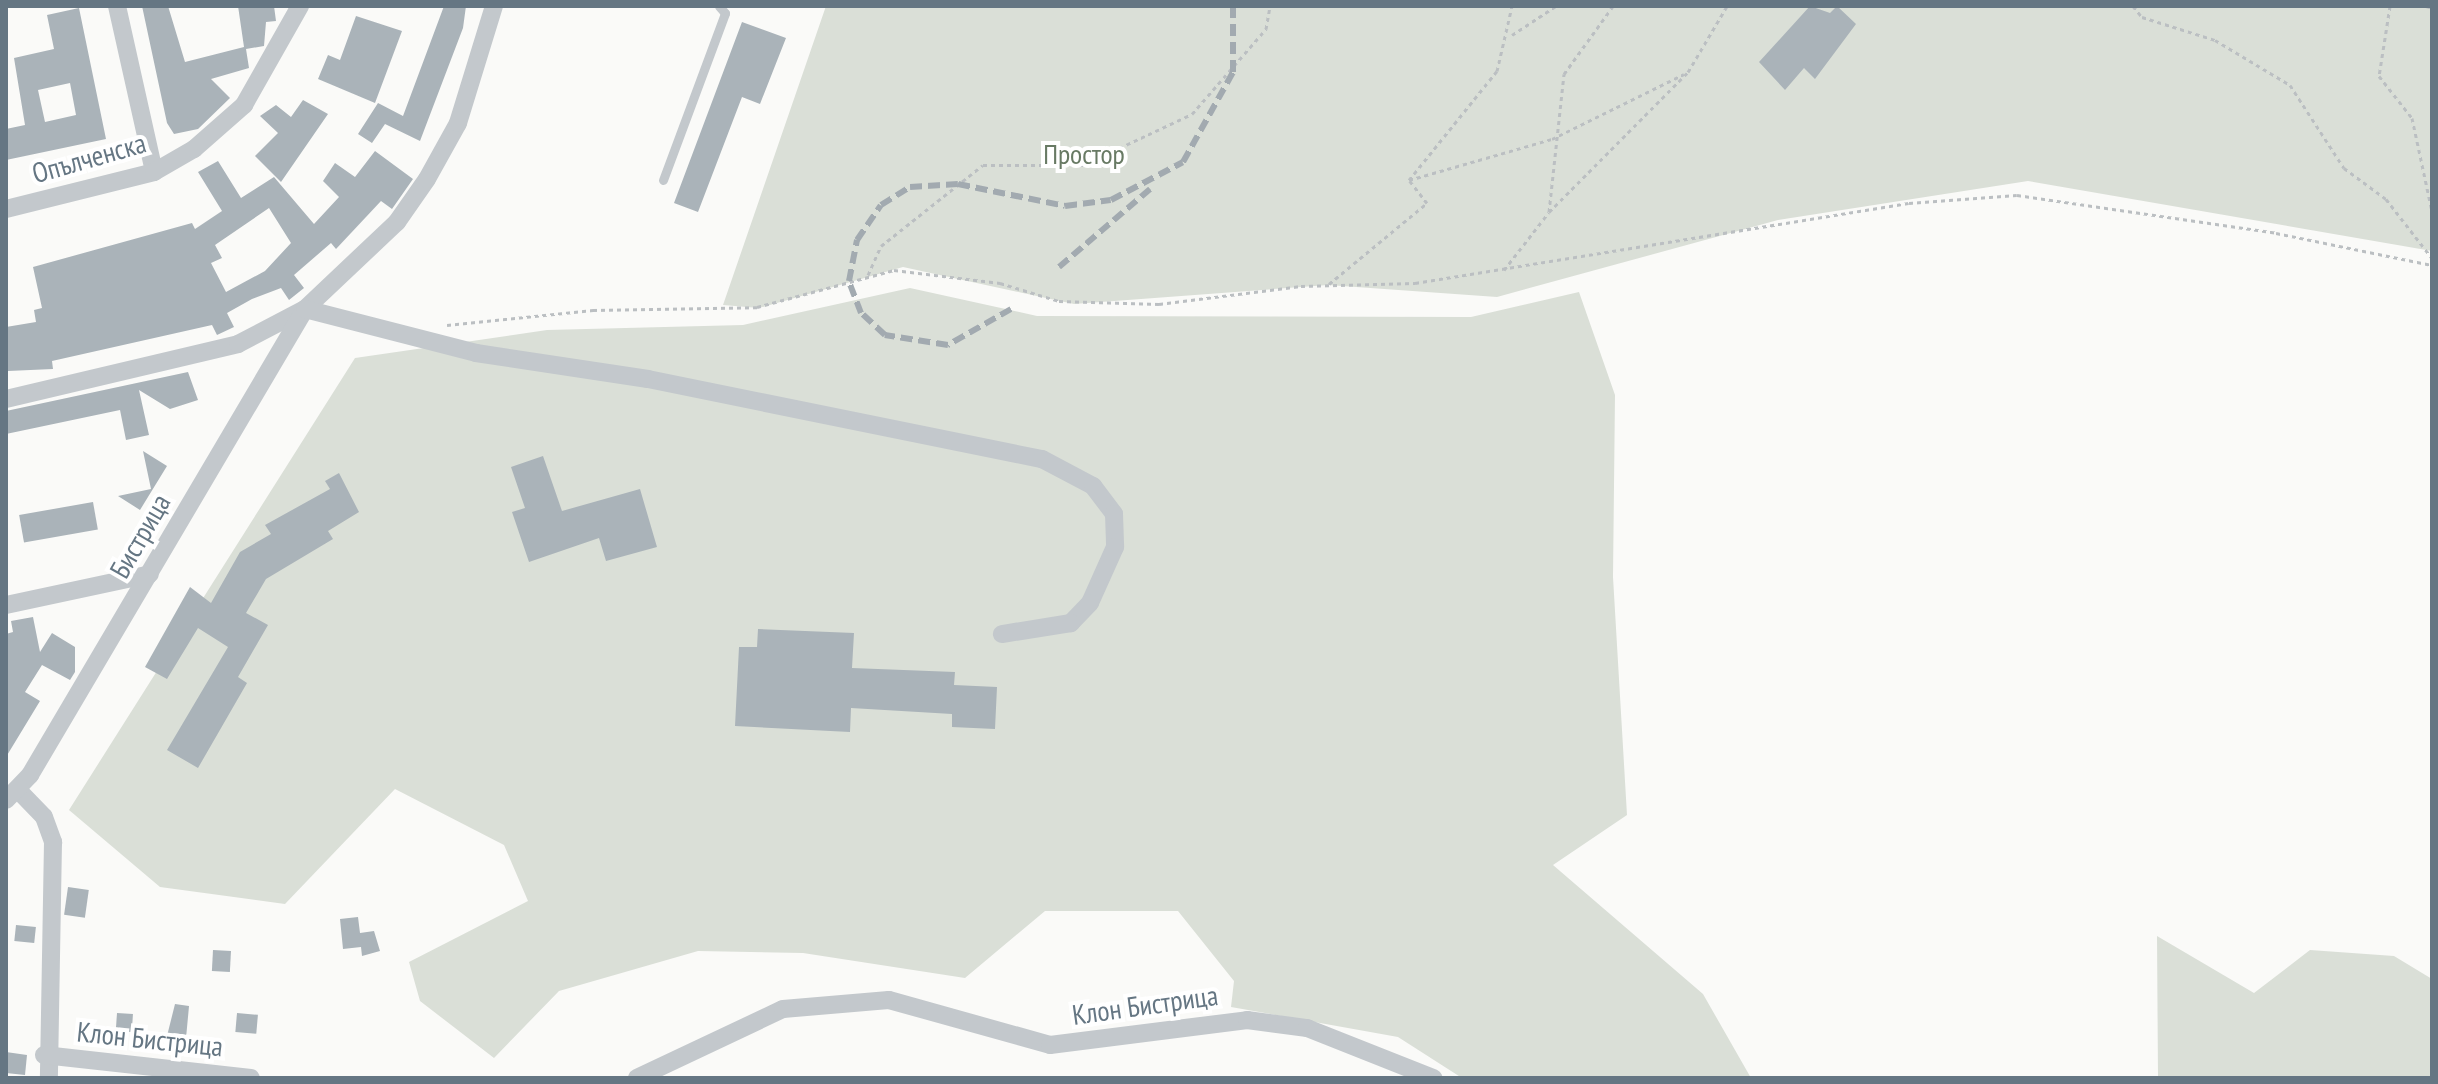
<!DOCTYPE html>
<meta charset="utf-8">
<style>
body{margin:0}
#map{position:relative;width:2438px;height:1084px;overflow:hidden;background:#fafaf8;font-family:"PT Sans Narrow",sans-serif}
div>[style]{position:absolute}
.green>*{inset:0;background:#dadfd7}
.building>*{inset:0;background:#aab3b9;transform-origin:0 0}
.path>*{height:3px;margin-top:-1.5px;transform-origin:0;background:repeating-linear-gradient(90deg,#bbbfc2 0 4px,transparent 0 8px)}
.lane>*{height:9px;margin:-4.5px;padding:0 4.5px;transform-origin:4.5px;border-radius:4.5px;background:#c3c8cc}
.street>*{height:18px;margin:-9px;padding:0 9px;transform-origin:9px;border-radius:9px;background:#c3c8cc}
.rail>*{height:6px;margin-top:-3px;transform-origin:0;background:repeating-linear-gradient(90deg,#a2aab0 0 12px,transparent 0 18px)}
.path-bridge>*{height:3px;margin-top:-1.5px;transform-origin:0;background:repeating-linear-gradient(90deg,#bbbfc2 0 4px,transparent 0 8px)}
span{translate:-50% -50%;white-space:nowrap;text-align:center;line-height:1.15;-webkit-text-stroke:8px #fff;paint-order:stroke}
.park-label{font-size:28px;color:#687a64}
.street-label{font-size:28px;color:#657683}
.frame{position:absolute;inset:0;border:8px solid #657683;pointer-events:none}
</style>
<div id="map">
<div class="green">
<div style="clip-path:polygon(826px 6px,2432px 6px,2432px 251px,2028px 181px,1778px 220px,1497px 297px,1328px 285px,1074px 304px,903px 267px,759px 308px,723px 305px)"></div>
<div style="clip-path:polygon(910px 288px,1037px 316px,1471px 317px,1579px 292px,1615px 395px,1613px 577px,1627px 815px,1553px 865px,1703px 994px,1751px 1078px,1462px 1078px,1398px 1037px,1231px 1007px,1234px 981px,1178px 911px,1045px 911px,965px 978px,803px 953px,698px 951px,559px 991px,494px 1058px,420px 1001px,409px 962px,528px 901px,504px 845px,395px 789px,285px 904px,160px 887px,69px 810px,355px 358px,547px 330px,743px 325px)"></div>
<div style="clip-path:polygon(2157px 936px,2254px 993px,2310px 950px,2394px 956px,2432px 979px,2432px 1078px,2158px 1078px)"></div>
</div>
<div class="building">
<div style="clip-path:polygon(142px 6px,168px 6px,185px 62px,244px 47px,238px 6px,274px 6px,276px 21px,266px 22px,264px 46px,246px 49px,249px 68px,211px 79px,230px 98px,198px 129px,174px 134px,167px 123px)"></div>
<div style="clip-path:polygon(444px 6px,466px 6px,463px 28px,420px 141px,385px 124px,372px 143px,358px 134px,378px 103px,403px 116px)"></div>
<div style="clip-path:polygon(1810px 6px,1830px 13px,1837px 6px,1856px 24px,1815px 79px,1804px 68px,1785px 90px,1759px 62px)"></div>
<div style="clip-path:polygon(evenodd,79px 8px,106px 139px,6px 160px,6px 129px,25px 125px,14px 58px,54px 49px,47px 15px,79px 8px,70px 83px,76px 115px,45px 122px,38px 90px,70px 83px)"></div>
<div style="clip-path:polygon(356px 16px,402px 31px,375px 103px,318px 79px,328px 55px,340px 60px)"></div>
<div style="clip-path:polygon(742px 22px,786px 38px,760px 104px,742px 97px,698px 212px,674px 203px)"></div>
<div style="clip-path:polygon(303px 100px,328px 114px,281px 182px,255px 156px,278px 133px,260px 116px,276px 105px,291px 117px)"></div>
<div style="clip-path:polygon(evenodd,375px 151px,413px 179px,392px 209px,381px 201px,336px 249px,331px 243px,294px 275px,304px 288px,289px 300px,281px 288px,252px 299px,227px 313px,234px 327px,217px 335px,212px 325px,52px 361px,53px 369px,8px 371px,6px 327px,36px 322px,34px 310px,42px 308px,33px 267px,192px 223px,195px 229px,222px 211px,198px 172px,218px 161px,241px 198px,274px 177px,314px 224px,339px 197px,323px 181px,335px 163px,355px 177px,375px 151px,269px 208px,291px 243px,265px 271px,226px 292px,211px 263px,222px 258px,215px 245px,269px 208px)"></div>
<div style="clip-path:polygon(188px 372px,198px 400px,170px 409px,139px 390px,149px 435px,126px 440px,120px 410px,6px 434px,6px 411px)"></div>
<div style="clip-path:polygon(143px 451px,167px 466px,140px 510px,118px 496px,151px 489px)"></div>
<div style="clip-path:polygon(543px 456px,562px 511px,640px 489px,657px 547px,606px 561px,599px 538px,529px 562px,512px 512px,525px 508px,511px 467px)"></div>
<div style="clip-path:polygon(339px 473px,359px 512px,328px 531px,333px 539px,266px 579px,246px 613px,268px 625px,238px 677px,247px 683px,198px 768px,167px 750px,228px 647px,198px 628px,167px 679px,145px 667px,190px 587px,211px 603px,240px 552px,271px 534px,265px 525px,330px 489px,325px 481px)"></div>
<div style="left:93px;top:502px;width:28px;height:75px;rotate:80deg"></div>
<div style="clip-path:polygon(33px 617px,40px 652px,52px 633px,75px 647px,75px 672px,70px 680px,42px 665px,25px 692px,40px 701px,6px 757px,6px 634px,13px 632px,11px 621px)"></div>
<div style="clip-path:polygon(758px 629px,854px 633px,852px 668px,955px 672px,954px 685px,997px 687px,995px 729px,952px 727px,952px 714px,851px 708px,850px 732px,735px 726px,739px 647px,757px 647px)"></div>
<div style="left:68px;top:887px;width:21px;height:28px;rotate:8deg"></div>
<div style="clip-path:polygon(358px 917px,360px 933px,374px 931px,380px 951px,362px 956px,361px 947px,343px 949px,340px 919px)"></div>
<div style="left:16px;top:925px;width:20px;height:16px;rotate:6deg"></div>
<div style="left:213px;top:950px;width:18px;height:21px;rotate:3deg"></div>
<div style="clip-path:polygon(175px 1004px,189px 1006px,186px 1038px,167px 1036px)"></div>
<div style="left:117px;top:1013px;width:16px;height:18px;rotate:4deg"></div>
<div style="left:237px;top:1013px;width:21px;height:19px;rotate:5deg"></div>
<div style="clip-path:polygon(6px 1052px,27px 1055px,25px 1075px,6px 1073px)"></div>
</div>
<div class="path">
<div style="left:2133px;top:6px;width:14px;rotate:51deg"></div>
<div style="left:2142px;top:17px;width:77px;rotate:17.5deg"></div>
<div style="left:2215px;top:40px;width:87px;rotate:31deg"></div>
<div style="left:2290px;top:85px;width:99px;rotate:57deg"></div>
<div style="left:2344px;top:168px;width:52px;rotate:36.4deg"></div>
<div style="left:2386px;top:199px;width:75px;rotate:52.1deg"></div>
<div style="left:2390px;top:6px;width:71px;rotate:98.9deg"></div>
<div style="left:2379px;top:76px;width:53px;rotate:51.8deg"></div>
<div style="left:2412px;top:118px;width:95px;rotate:77.9deg"></div>
<div style="left:2426px;top:6px;width:6px;rotate:18deg"></div>
<div style="left:1512px;top:35px;width:53px;rotate:-33.4deg"></div>
<div style="left:1409px;top:180px;width:149px;rotate:-16deg"></div>
<div style="left:1552px;top:139px;width:147px;rotate:-26.2deg"></div>
<div style="left:1549px;top:212px;width:139px;rotate:-83.8deg"></div>
<div style="left:1564px;top:74px;width:84px;rotate:-54.2deg"></div>
<div style="left:1504px;top:270px;width:73px;rotate:-52.2deg"></div>
<div style="left:1549px;top:212px;width:197px;rotate:-45.2deg"></div>
<div style="left:1688px;top:72px;width:77px;rotate:-59.4deg"></div>
<div style="left:868px;top:275px;width:32px;rotate:-66deg"></div>
<div style="left:881px;top:246px;width:130px;rotate:-38.5deg"></div>
<div style="left:983px;top:165px;width:100px"></div>
<div style="left:1083px;top:165px;width:120px;rotate:-25.1deg"></div>
<div style="left:1192px;top:114px;width:113px;rotate:-49deg"></div>
<div style="left:1266px;top:29px;width:23px;rotate:-80deg"></div>
<div style="left:1329px;top:284px;width:127px;rotate:-39.6deg"></div>
<div style="left:1427px;top:203px;width:29px;rotate:-128deg"></div>
<div style="left:1409px;top:180px;width:140px;rotate:-51.1deg"></div>
<div style="left:1497px;top:71px;width:67px;rotate:-77deg"></div>
<div style="left:1059px;top:301px;width:100px;rotate:1.7deg"></div>
<div style="left:1159px;top:304px;width:143px;rotate:-7.2deg"></div>
<div style="left:1301px;top:286px;width:114px;rotate:-1.5deg"></div>
<div style="left:1415px;top:283px;width:500px;rotate:-9.2deg"></div>
<div style="left:1909px;top:203px;width:108px;rotate:-4.2deg"></div>
<div style="left:2017px;top:195px;width:262px;rotate:8.3deg"></div>
<div style="left:2276px;top:233px;width:159px;rotate:11.6deg"></div>
<div style="left:447px;top:325px;width:147px;rotate:-5.9deg"></div>
<div style="left:593px;top:310px;width:164px;rotate:-1deg"></div>
<div style="left:757px;top:307px;width:142px;rotate:-15.1deg"></div>
<div style="left:894px;top:270px;width:107px;rotate:7deg"></div>
</div>
<div class="lane">
<div style="left:663px;top:180px;width:178px;rotate:-69.6deg"></div>
<div style="left:725px;top:13px;width:9px;rotate:-131deg"></div>
</div>
<div class="street">
<div style="left:117px;top:6px;width:170px;rotate:77.4deg"></div>
<div style="left:6px;top:209px;width:153px;rotate:-14deg"></div>
<div style="left:154px;top:172px;width:46px;rotate:-29.9deg"></div>
<div style="left:194px;top:149px;width:67px;rotate:-41.3deg"></div>
<div style="left:244px;top:105px;width:114px;rotate:-60.5deg"></div>
<div style="left:6px;top:399px;width:238px;rotate:-13.3deg"></div>
<div style="left:238px;top:344px;width:76px;rotate:-27.6deg"></div>
<div style="left:305px;top:309px;width:127px;rotate:-43.4deg"></div>
<div style="left:397px;top:222px;width:52px;rotate:-55.1deg"></div>
<div style="left:427px;top:179px;width:64px;rotate:-61deg"></div>
<div style="left:458px;top:123px;width:122px;rotate:-72.9deg"></div>
<div style="left:6px;top:605px;width:147px;rotate:-12.1deg"></div>
<div style="left:18px;top:790px;width:37px;rotate:46deg"></div>
<div style="left:44px;top:817px;width:27px;rotate:70deg"></div>
<div style="left:53px;top:842px;width:236px;rotate:91deg"></div>
<div style="left:6px;top:800px;width:35px;rotate:-46deg"></div>
<div style="left:30px;top:775px;width:541px;rotate:-59.45deg"></div>
<div style="left:305px;top:309px;width:177px;rotate:14.4deg"></div>
<div style="left:476px;top:353px;width:174px;rotate:8.6deg"></div>
<div style="left:648px;top:379px;width:402px;rotate:11.5deg"></div>
<div style="left:1042px;top:459px;width:58px;rotate:27.9deg"></div>
<div style="left:1093px;top:486px;width:35px;rotate:53deg"></div>
<div style="left:1114px;top:514px;width:33px;rotate:88deg"></div>
<div style="left:1115px;top:547px;width:61px;rotate:114.1deg"></div>
<div style="left:1090px;top:603px;width:28px;rotate:134deg"></div>
<div style="left:1071px;top:623px;width:70px;rotate:170.9deg"></div>
<div style="left:44px;top:1055px;width:208px;rotate:6.3deg"></div>
<div style="left:637px;top:1078px;width:161px;rotate:-25.3deg"></div>
<div style="left:783px;top:1009px;width:106px;rotate:-4.9deg"></div>
<div style="left:889px;top:1000px;width:167px;rotate:15.6deg"></div>
<div style="left:1050px;top:1045px;width:199px;rotate:-7.2deg"></div>
<div style="left:1247px;top:1020px;width:61px;rotate:7.6deg"></div>
<div style="left:1307px;top:1028px;width:136px;rotate:21.6deg"></div>
</div>
<div class="rail">
<div style="left:1059px;top:267px;width:120px;rotate:-40.6deg"></div>
<div style="left:1011px;top:309px;width:73px;rotate:150.3deg"></div>
<div style="left:948px;top:345px;width:64px;rotate:-171deg"></div>
<div style="left:885px;top:335px;width:33px;rotate:-137deg"></div>
<div style="left:861px;top:313px;width:34px;rotate:-111deg"></div>
<div style="left:849px;top:281px;width:42px;rotate:-79deg"></div>
<div style="left:857px;top:240px;width:42px;rotate:-55.6deg"></div>
<div style="left:881px;top:205px;width:34px;rotate:-32deg"></div>
<div style="left:910px;top:187px;width:48px;rotate:-3.6deg"></div>
<div style="left:958px;top:184px;width:109px;rotate:11.6deg"></div>
<div style="left:1065px;top:206px;width:46px;rotate:-7.4deg"></div>
<div style="left:1111px;top:200px;width:81px;rotate:-27.8deg"></div>
<div style="left:1183px;top:162px;width:103px;rotate:-60.9deg"></div>
<div style="left:1233px;top:72px;width:66px;rotate:-90deg"></div>
</div>
<div class="path-bridge">
<div style="left:1000px;top:283px;width:62px;rotate:17deg"></div>
</div>
<div class="park-label">
<span style="left:1084px;top:154px">Простор</span>
</div>
<div class="street-label">
<span style="left:89px;top:158px;rotate:-16deg">Опълченска</span>
<span style="left:140px;top:536px;rotate:-60deg">Бистрица</span>
<span style="left:1145px;top:1005px;rotate:-8deg">Клон Бистрица</span>
<span style="left:150px;top:1039px;rotate:6deg">Клон Бистрица</span>
</div>
<div class="frame"></div>
</div>
